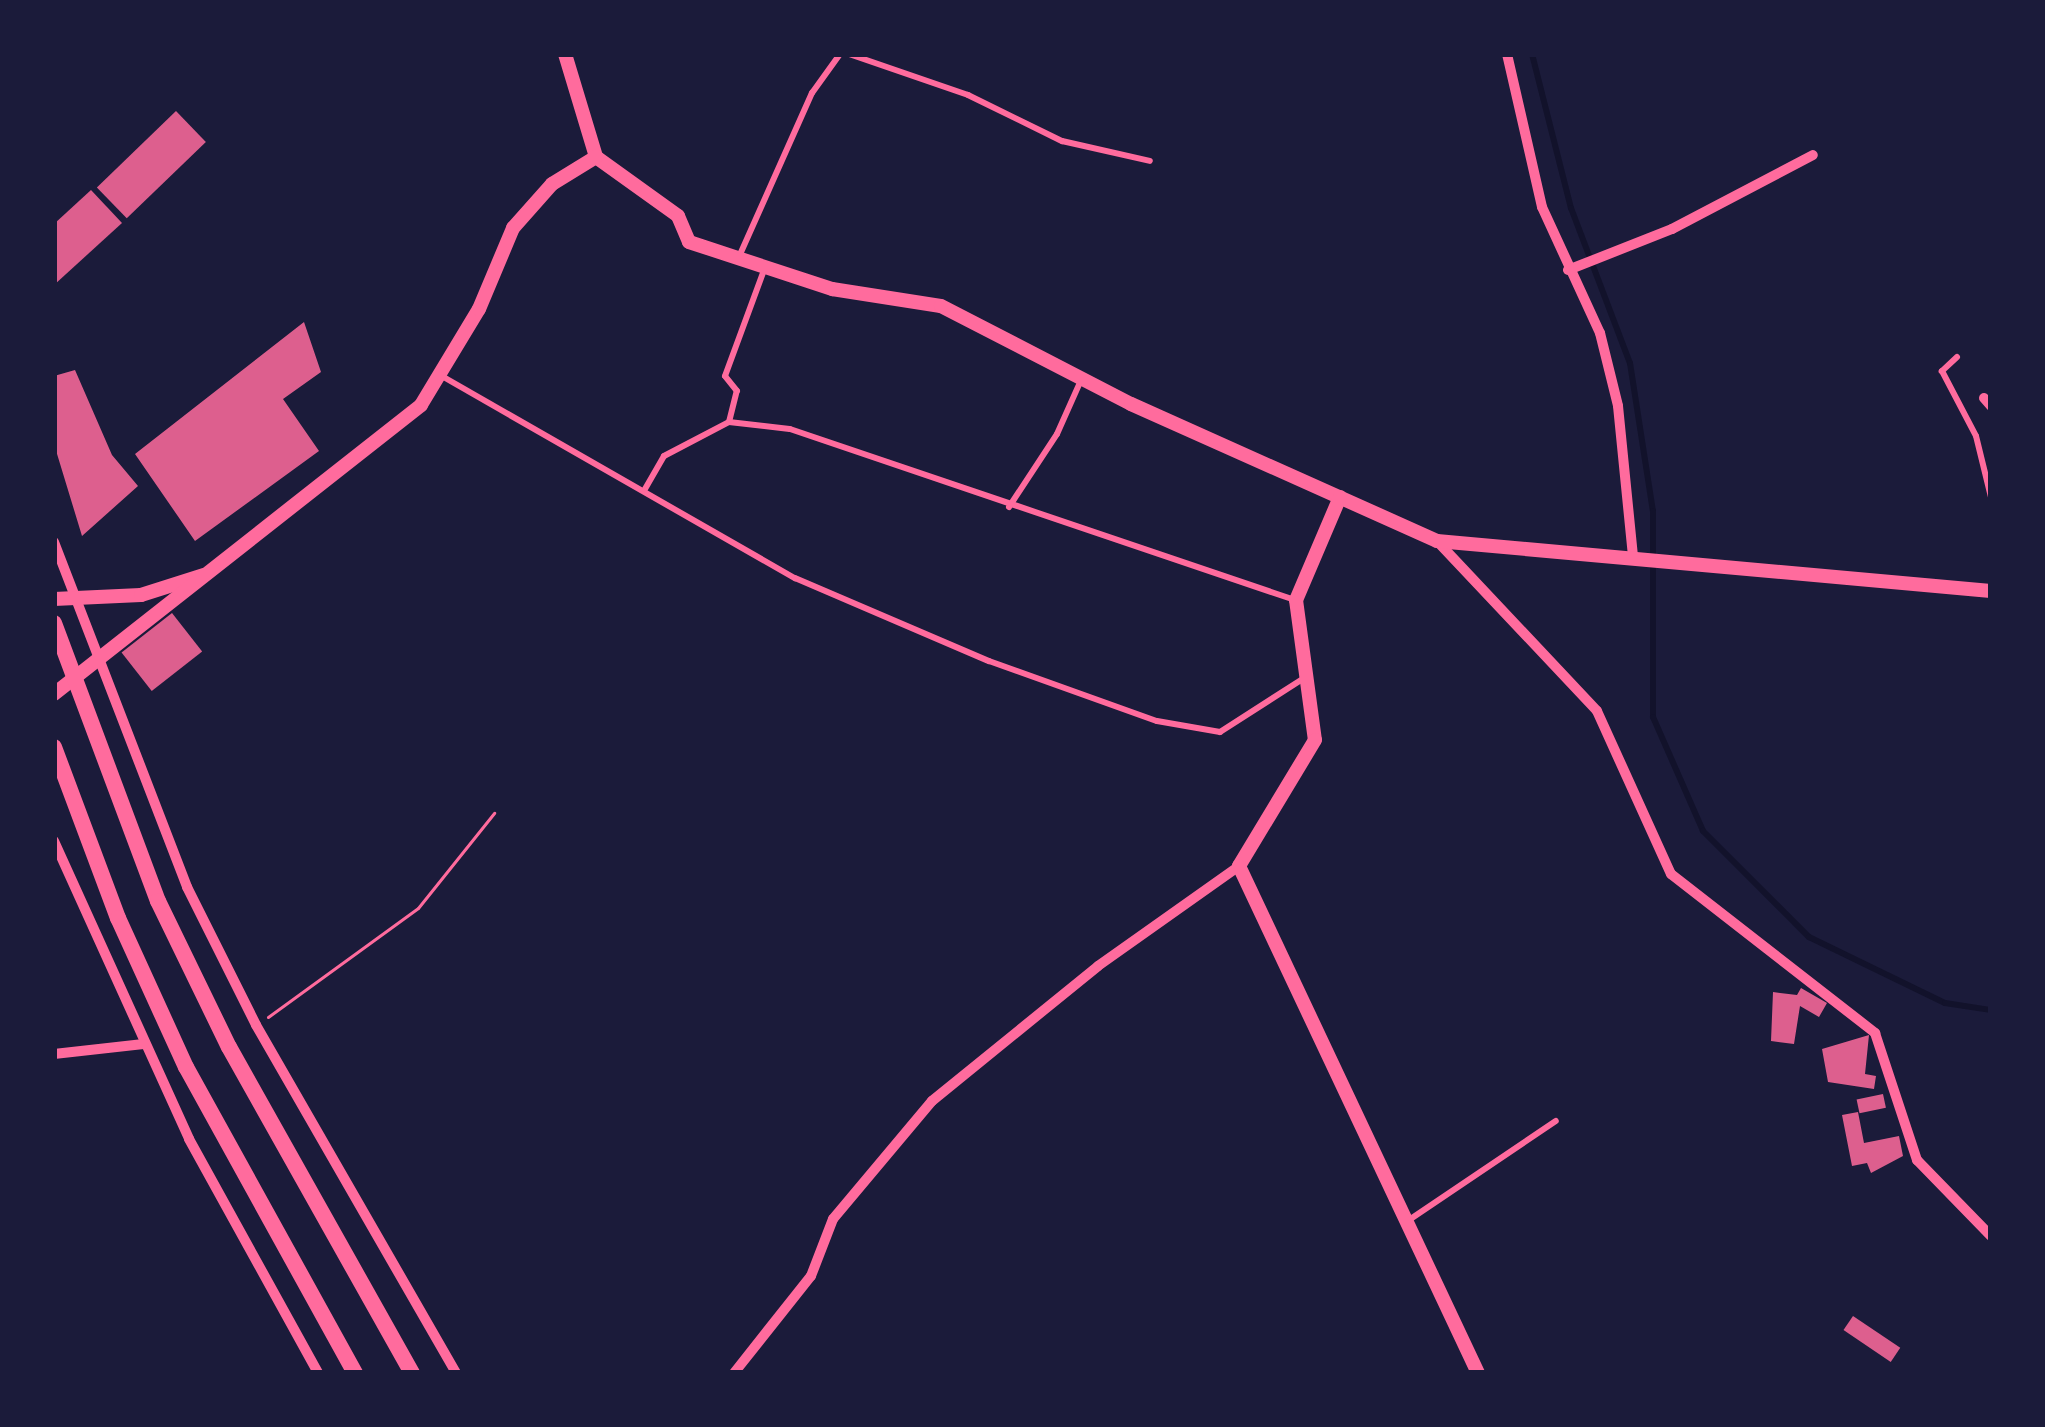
<!DOCTYPE html>
<style>
body{margin:0}
#map{position:relative;width:2045px;height:1427px;overflow:hidden;background:#1b1b3a;font-family:Signika,sans-serif}
div>[style]{position:absolute}
.stream>*{height:6px;margin:-3px;padding:0 3px;transform-origin:3px;border-radius:3px;background:#12122b}
.building>*{inset:0;background:#dd5f8e;transform-origin:0 0}
.path>*{height:3px;margin:-1.5px;padding:0 1.5px;transform-origin:1.5px;border-radius:1.5px;background:#ff6b9d}
.service>*{height:6px;margin:-3px;padding:0 3px;transform-origin:3px;border-radius:3px;background:#ff6b9d}
.minor>*{height:10px;margin:-5px;padding:0 5px;transform-origin:5px;border-radius:5px;background:#ff6b9d}
.tertiary>*{height:14px;margin:-7px;padding:0 7px;transform-origin:7px;border-radius:7px;background:#ff6b9d}
.primary>*{height:16px;margin:-8px;padding:0 8px;transform-origin:8px;border-radius:8px;background:#ff6b9d}
span{translate:-50% -50%;white-space:nowrap;text-align:center;line-height:1.15;-webkit-text-stroke:12px #1b1b3a;paint-order:stroke}
.frame{position:absolute;inset:0;border:57px solid #1b1b3a;pointer-events:none}
</style>
<div id="map">
<div class="stream">
<div style="left:1532px;top:54px;width:159px;rotate:75.8deg"></div>
<div style="left:1571px;top:208px;width:166px;rotate:69.2deg"></div>
<div style="left:1630px;top:363px;width:150px;rotate:81.2deg"></div>
<div style="left:1653px;top:511px;width:206px;rotate:90deg"></div>
<div style="left:1653px;top:717px;width:124px;rotate:66.3deg"></div>
<div style="left:1703px;top:831px;width:150px;rotate:45deg"></div>
<div style="left:1809px;top:937px;width:151px;rotate:25.9deg"></div>
<div style="left:1945px;top:1003px;width:47px;rotate:8.7deg"></div>
</div>
<div class="building">
<div style="left:176px;top:111px;width:43px;height:110px;rotate:46deg"></div>
<div style="clip-path:polygon(91px 190px,122px 223px,54px 285px,54px 224px)"></div>
<div style="clip-path:polygon(304px 322px,321px 372px,283px 399px,319px 451px,195px 541px,135px 454px)"></div>
<div style="clip-path:polygon(75px 370px,112px 455px,138px 486px,82px 536px,54px 444px,54px 376px)"></div>
<div style="left:172px;top:613px;width:49px;height:64px;rotate:52deg"></div>
<div style="clip-path:polygon(1801px 988px,1827px 1003px,1819px 1017px,1800px 1006px,1794px 1044px,1771px 1041px,1773px 992px,1797px 995px)"></div>
<div style="clip-path:polygon(1869px 1035px,1865px 1074px,1876px 1076px,1874px 1089px,1828px 1082px,1822px 1049px)"></div>
<div style="left:1883px;top:1094px;width:14px;height:27px;rotate:78deg"></div>
<div style="clip-path:polygon(1858px 1112px,1864px 1143px,1899px 1136px,1903px 1156px,1871px 1173px,1867px 1163px,1852px 1166px,1842px 1115px)"></div>
<div style="left:1853px;top:1316px;width:57px;height:17px;rotate:34deg"></div>
</div>
<div class="path">
<div style="left:268px;top:1017px;width:185px;rotate:-36deg"></div>
<div style="left:418px;top:908px;width:122px;rotate:-51.3deg"></div>
</div>
<div class="service">
<div style="left:849px;top:54px;width:126px;rotate:19deg"></div>
<div style="left:968px;top:95px;width:105px;rotate:26.1deg"></div>
<div style="left:1062px;top:141px;width:90px;rotate:12.8deg"></div>
<div style="left:738px;top:259px;width:182px;rotate:-66deg"></div>
<div style="left:812px;top:93px;width:48px;rotate:-54.3deg"></div>
<div style="left:1957px;top:357px;width:21px;rotate:137deg"></div>
<div style="left:1942px;top:371px;width:73px;rotate:62.4deg"></div>
<div style="left:1976px;top:436px;width:63px;rotate:76.2deg"></div>
<div style="left:440px;top:375px;width:409px;rotate:29.8deg"></div>
<div style="left:795px;top:578px;width:211px;rotate:23.2deg"></div>
<div style="left:989px;top:661px;width:178px;rotate:19.7deg"></div>
<div style="left:1157px;top:721px;width:64px;rotate:9.9deg"></div>
<div style="left:1220px;top:732px;width:100px;rotate:-32.7deg"></div>
<div style="left:729px;top:422px;width:32px;rotate:-76deg"></div>
<div style="left:737px;top:391px;width:19px;rotate:-129deg"></div>
<div style="left:725px;top:376px;width:113px;rotate:-69.8deg"></div>
<div style="left:645px;top:489px;width:38px;rotate:-60deg"></div>
<div style="left:664px;top:456px;width:73px;rotate:-27.6deg"></div>
<div style="left:729px;top:422px;width:61px;rotate:6.5deg"></div>
<div style="left:790px;top:429px;width:530px;rotate:18.71deg"></div>
<div style="left:1009px;top:507px;width:87px;rotate:-56.7deg"></div>
<div style="left:1057px;top:434px;width:59px;rotate:-66deg"></div>
<div style="left:1409px;top:1220px;width:177px;rotate:-34deg"></div>
</div>
<div class="minor">
<div style="left:1507px;top:54px;width:157px;rotate:77.1deg"></div>
<div style="left:1542px;top:207px;width:139px;rotate:65.3deg"></div>
<div style="left:1600px;top:333px;width:75px;rotate:76.1deg"></div>
<div style="left:1618px;top:406px;width:152px;rotate:84.3deg"></div>
<div style="left:1568px;top:270px;width:112px;rotate:-21.5deg"></div>
<div style="left:1672px;top:229px;width:159px;rotate:-27.7deg"></div>
<div style="left:1984px;top:398px;width:11px;rotate:49deg"></div>
<div style="left:1437px;top:541px;width:233px;rotate:46.7deg"></div>
<div style="left:1597px;top:711px;width:179px;rotate:65.6deg"></div>
<div style="left:1671px;top:874px;width:259px;rotate:37.9deg"></div>
<div style="left:1875px;top:1033px;width:134px;rotate:71.7deg"></div>
<div style="left:1917px;top:1160px;width:106px;rotate:45.8deg"></div>
<div style="left:54px;top:542px;width:370px;rotate:68.9deg"></div>
<div style="left:187px;top:887px;width:154px;rotate:63.4deg"></div>
<div style="left:256px;top:1025px;width:401px;rotate:60.1deg"></div>
<div style="left:54px;top:841px;width:327px;rotate:65.6deg"></div>
<div style="left:189px;top:1139px;width:267px;rotate:61.1deg"></div>
<div style="left:54px;top:1054px;width:90px;rotate:-6.4deg"></div>
<div style="left:734px;top:1373px;width:124px;rotate:-51.6deg"></div>
<div style="left:811px;top:1276px;width:61px;rotate:-68.9deg"></div>
<div style="left:833px;top:1219px;width:154px;rotate:-50deg"></div>
<div style="left:932px;top:1101px;width:214px;rotate:-39.1deg"></div>
<div style="left:1098px;top:966px;width:173px;rotate:-35.3deg"></div>
</div>
<div class="tertiary">
<div style="left:565px;top:54px;width:108px;rotate:73.2deg"></div>
<div style="left:596px;top:157px;width:101px;rotate:35.7deg"></div>
<div style="left:678px;top:216px;width:28px;rotate:67deg"></div>
<div style="left:689px;top:242px;width:151px;rotate:18.2deg"></div>
<div style="left:832px;top:289px;width:110px;rotate:8.9deg"></div>
<div style="left:941px;top:306px;width:214px;rotate:27.3deg"></div>
<div style="left:1131px;top:404px;width:335px;rotate:24.1deg"></div>
<div style="left:1437px;top:541px;width:556px;rotate:5.16deg"></div>
<div style="left:1340px;top:497px;width:112px;rotate:113.1deg"></div>
<div style="left:1296px;top:600px;width:141px;rotate:82.3deg"></div>
<div style="left:1315px;top:740px;width:147px;rotate:121.1deg"></div>
<div style="left:1239px;top:866px;width:561px;rotate:64.76deg"></div>
<div style="left:54px;top:599px;width:87px;rotate:-2.6deg"></div>
<div style="left:141px;top:595px;width:66px;rotate:-17.6deg"></div>
<div style="left:54px;top:694px;width:467px;rotate:-38.2deg"></div>
<div style="left:421px;top:405px;width:112px;rotate:-58.9deg"></div>
<div style="left:479px;top:309px;width:88px;rotate:-67.2deg"></div>
<div style="left:513px;top:228px;width:59px;rotate:-48.4deg"></div>
<div style="left:552px;top:184px;width:52px;rotate:-31.5deg"></div>
</div>
<div class="primary">
<div style="left:54px;top:623px;width:297px;rotate:69.5deg"></div>
<div style="left:158px;top:901px;width:162px;rotate:64.1deg"></div>
<div style="left:229px;top:1047px;width:374px;rotate:60.7deg"></div>
<div style="left:54px;top:747px;width:183px;rotate:69.5deg"></div>
<div style="left:118px;top:918px;width:164px;rotate:65.5deg"></div>
<div style="left:186px;top:1067px;width:350px;rotate:61.1deg"></div>
</div>
<div class="frame"></div>
</div>
